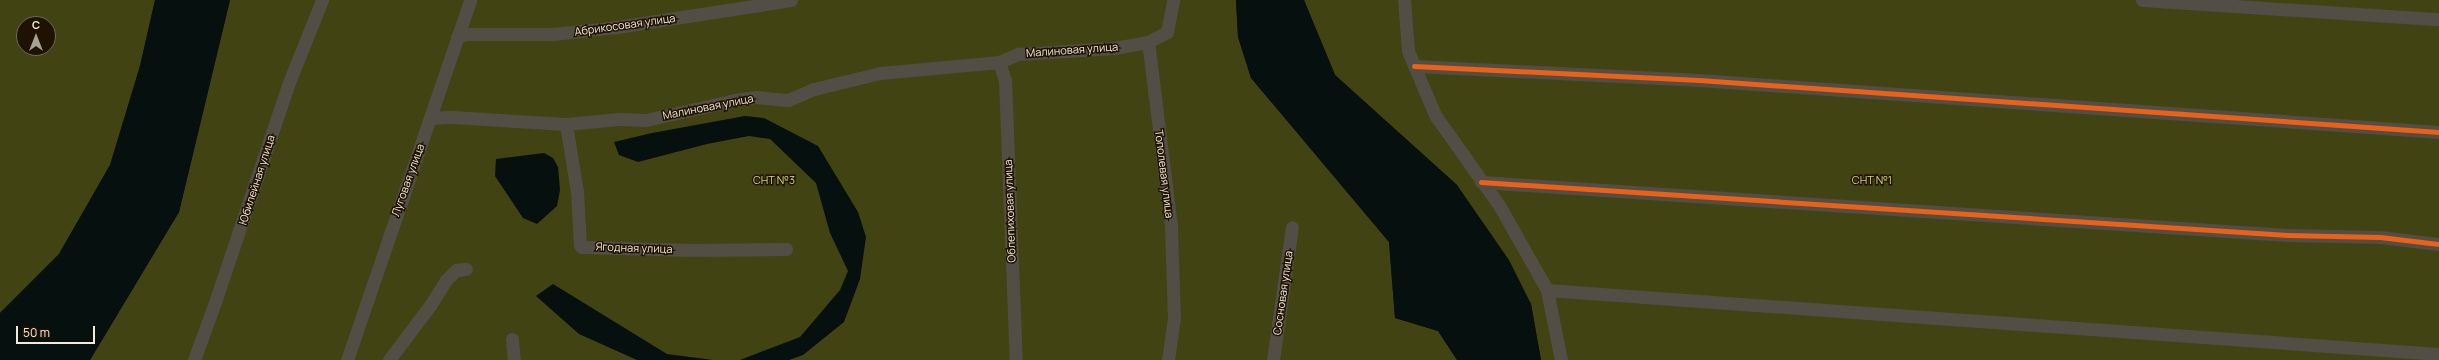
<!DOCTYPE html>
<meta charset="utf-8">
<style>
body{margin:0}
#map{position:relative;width:2439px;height:360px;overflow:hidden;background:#201a0f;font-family:Manrope,sans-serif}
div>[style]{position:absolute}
.green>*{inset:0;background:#414312}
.water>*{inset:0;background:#06100f}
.minor>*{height:13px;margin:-6.5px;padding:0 6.5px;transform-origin:6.5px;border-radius:6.5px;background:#524e45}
.cycleway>*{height:5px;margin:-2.5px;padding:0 2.5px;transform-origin:2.5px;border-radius:2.5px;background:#ea6118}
span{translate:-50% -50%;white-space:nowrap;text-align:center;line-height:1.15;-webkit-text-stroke:3px #1f1201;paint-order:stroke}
.street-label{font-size:11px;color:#f3eadd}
.park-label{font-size:11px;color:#d4db78}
.north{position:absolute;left:16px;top:16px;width:40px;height:40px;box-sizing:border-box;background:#1f1201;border:1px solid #746859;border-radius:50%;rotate:0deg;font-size:11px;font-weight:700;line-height:16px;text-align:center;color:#f3eadd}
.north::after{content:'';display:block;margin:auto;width:14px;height:18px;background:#a9a195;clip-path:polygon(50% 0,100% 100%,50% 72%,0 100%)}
.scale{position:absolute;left:16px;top:326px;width:79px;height:18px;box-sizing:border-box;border:2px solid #f3eadd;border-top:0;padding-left:5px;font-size:12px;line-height:14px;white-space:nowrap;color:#f3eadd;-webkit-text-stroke:3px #1f1201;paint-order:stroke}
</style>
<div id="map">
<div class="green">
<div style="clip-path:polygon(evenodd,0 0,155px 0,140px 66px,110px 165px,59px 254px,0 313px,0 0,24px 24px,48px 24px,48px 48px,24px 48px,24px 24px)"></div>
<div style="clip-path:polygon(230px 0,1236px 0,1238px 37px,1251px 78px,1389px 242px,1395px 318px,1438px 331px,1457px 360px,90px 360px,179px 212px)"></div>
<div style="clip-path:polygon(1304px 0,2439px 0,2439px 360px,1541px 360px,1531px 304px,1457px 185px,1335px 75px)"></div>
</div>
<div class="water">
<div style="clip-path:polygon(155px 0,230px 0,179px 212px,90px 360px,0 360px,0 313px,59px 254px,110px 165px,140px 66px)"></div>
<div style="clip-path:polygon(1236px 0,1304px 0,1335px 75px,1457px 185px,1509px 260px,1531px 304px,1541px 360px,1457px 360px,1438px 331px,1395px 318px,1389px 242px,1251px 78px,1238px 37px)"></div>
<div style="clip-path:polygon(745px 116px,764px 118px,818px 146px,858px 212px,866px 237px,860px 279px,844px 322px,803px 355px,789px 360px,740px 360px,800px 337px,840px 290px,848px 271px,830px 233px,816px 183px,770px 139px,749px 136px,707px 144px,638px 162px,619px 155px,614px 142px,652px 133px)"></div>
<div style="clip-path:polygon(544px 153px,553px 158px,558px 167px,560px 190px,557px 206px,537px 224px,523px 218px,495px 176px,496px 159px)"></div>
<div style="clip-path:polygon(553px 284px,667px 354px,713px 360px,637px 360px,579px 334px,536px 296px)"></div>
</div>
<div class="minor">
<div style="left:1404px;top:0;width:51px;rotate:85.5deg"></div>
<div style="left:1408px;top:51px;width:69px;rotate:67.1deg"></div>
<div style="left:1435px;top:115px;width:110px;rotate:54.6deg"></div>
<div style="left:1499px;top:205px;width:98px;rotate:60.5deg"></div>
<div style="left:1547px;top:290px;width:71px;rotate:78.7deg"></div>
<div style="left:2142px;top:0;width:298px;rotate:3.7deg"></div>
<div style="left:457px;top:37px;width:9px;rotate:-18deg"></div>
<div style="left:466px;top:34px;width:87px"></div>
<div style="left:553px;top:34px;width:64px;rotate:-6.2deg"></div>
<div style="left:617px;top:27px;width:176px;rotate:-8.8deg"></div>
<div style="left:999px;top:62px;width:19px;rotate:72deg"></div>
<div style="left:1005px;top:80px;width:280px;rotate:87.8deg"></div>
<div style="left:1414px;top:66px;width:285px;rotate:2.8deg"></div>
<div style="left:1699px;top:80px;width:742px;rotate:4.02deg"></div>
<div style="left:430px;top:118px;width:22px;rotate:-3deg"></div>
<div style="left:452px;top:117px;width:114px;rotate:3.5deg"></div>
<div style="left:566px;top:124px;width:53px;rotate:-5.4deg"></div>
<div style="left:619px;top:119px;width:27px;rotate:2deg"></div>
<div style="left:646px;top:120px;width:91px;rotate:-12.7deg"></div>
<div style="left:735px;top:100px;width:22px;rotate:-8deg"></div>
<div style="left:757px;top:97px;width:31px;rotate:6deg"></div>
<div style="left:788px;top:100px;width:28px;rotate:-23deg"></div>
<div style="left:814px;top:89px;width:68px;rotate:-13.6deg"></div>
<div style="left:880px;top:73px;width:120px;rotate:-5.3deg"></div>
<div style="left:999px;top:62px;width:21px;rotate:-23deg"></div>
<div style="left:1018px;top:54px;width:96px;rotate:-3.6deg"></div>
<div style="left:1114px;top:48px;width:35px;rotate:-10deg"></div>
<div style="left:566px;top:124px;width:69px;rotate:80.8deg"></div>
<div style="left:577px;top:192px;width:53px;rotate:86.8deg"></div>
<div style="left:580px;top:245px;width:3px;rotate:45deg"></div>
<div style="left:582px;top:247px;width:110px;rotate:1.6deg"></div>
<div style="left:692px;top:250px;width:94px;rotate:-0.6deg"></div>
<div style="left:1481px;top:182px;width:809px;rotate:3.76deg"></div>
<div style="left:2288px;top:235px;width:92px;rotate:1.2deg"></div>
<div style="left:2380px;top:237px;width:59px;rotate:6.8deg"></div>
<div style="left:1547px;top:290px;width:894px;rotate:4.1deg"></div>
<div style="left:512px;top:339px;width:21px;rotate:85deg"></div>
<div style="left:194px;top:360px;width:59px;rotate:-70deg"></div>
<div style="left:214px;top:305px;width:232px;rotate:-71.4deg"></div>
<div style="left:288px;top:85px;width:92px;rotate:-68.2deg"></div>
<div style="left:347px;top:360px;width:380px;rotate:-71.1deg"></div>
<div style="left:389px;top:360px;width:70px;rotate:-53.1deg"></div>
<div style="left:431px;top:304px;width:28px;rotate:-58deg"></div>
<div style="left:446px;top:280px;width:14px;rotate:-45deg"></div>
<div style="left:456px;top:270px;width:10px;rotate:-6deg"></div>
<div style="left:1168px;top:360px;width:42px;rotate:-81.9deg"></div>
<div style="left:1174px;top:318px;width:92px;rotate:-91.9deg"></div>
<div style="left:1171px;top:226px;width:185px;rotate:-97.1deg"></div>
<div style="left:1148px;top:42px;width:21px;rotate:-28deg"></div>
<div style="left:1167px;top:32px;width:33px;rotate:-79deg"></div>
<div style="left:1273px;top:360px;width:134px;rotate:-81.9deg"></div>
</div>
<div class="cycleway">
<div style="left:1414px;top:66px;width:285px;rotate:2.8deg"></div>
<div style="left:1699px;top:80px;width:742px;rotate:4.02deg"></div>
<div style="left:1481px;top:182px;width:809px;rotate:3.76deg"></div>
<div style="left:2288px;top:235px;width:92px;rotate:1.2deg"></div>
<div style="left:2380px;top:237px;width:59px;rotate:6.8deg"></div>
</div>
<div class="street-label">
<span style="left:625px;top:25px;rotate:-8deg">Абрикосовая улица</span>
<span style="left:1072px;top:50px;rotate:-4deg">Малиновая улица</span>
<span style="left:708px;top:107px;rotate:-11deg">Малиновая улица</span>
<span style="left:1164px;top:174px;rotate:83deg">Тополевая улица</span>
<span style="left:257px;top:180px;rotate:-72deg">Юбилейная улица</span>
<span style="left:408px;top:180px;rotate:-70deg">Луговая улица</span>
<span style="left:1010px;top:211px;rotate:-92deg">Облепиховая улица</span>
<span style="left:634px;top:248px;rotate:2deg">Ягодная улица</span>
<span style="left:1283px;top:293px;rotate:-82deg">Сосновая улица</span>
</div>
<div class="park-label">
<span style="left:774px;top:180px">СНТ №3</span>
<span style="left:1872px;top:180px">СНТ №1</span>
</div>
<div class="north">С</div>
<div class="scale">50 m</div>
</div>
